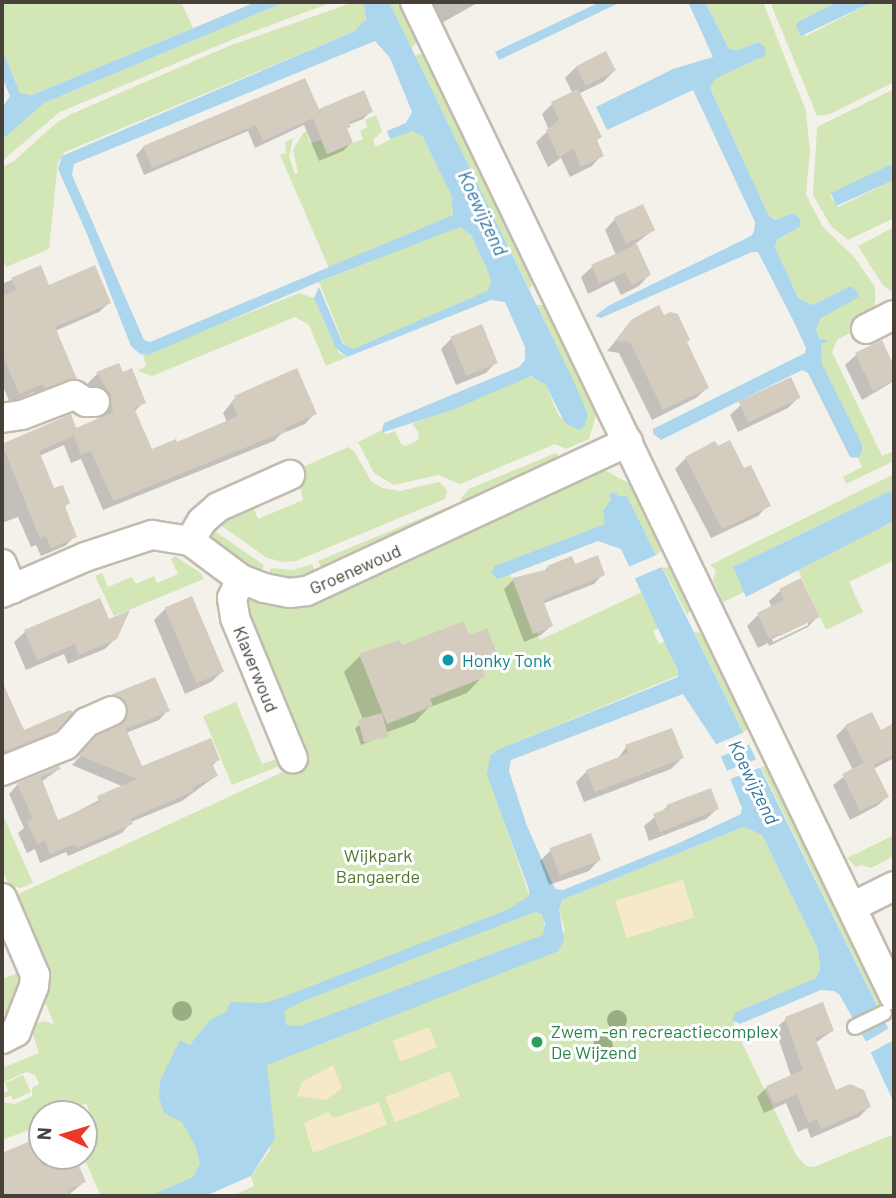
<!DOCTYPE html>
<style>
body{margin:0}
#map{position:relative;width:896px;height:1198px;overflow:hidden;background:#f4f1ea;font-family:Barlow,sans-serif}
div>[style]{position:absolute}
.green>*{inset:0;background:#d3e6b6}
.sand>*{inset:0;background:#f6e9c9;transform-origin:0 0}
.water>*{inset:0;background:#abd6ed}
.pier>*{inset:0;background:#f4f1ea;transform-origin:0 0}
.shadow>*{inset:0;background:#0003}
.building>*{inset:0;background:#d5ccc0;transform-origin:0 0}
.roads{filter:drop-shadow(2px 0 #c2bbb0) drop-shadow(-2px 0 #c2bbb0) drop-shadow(0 2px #c2bbb0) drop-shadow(0 -2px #c2bbb0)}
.service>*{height:14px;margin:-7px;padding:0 7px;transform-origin:7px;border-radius:7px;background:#fff}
.minor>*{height:28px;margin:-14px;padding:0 14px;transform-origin:14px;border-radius:14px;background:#fff}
.trees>*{width:20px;height:20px;margin:-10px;border-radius:50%;background:#99ae83}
.dots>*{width:19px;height:19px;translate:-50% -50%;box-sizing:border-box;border:4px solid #fff;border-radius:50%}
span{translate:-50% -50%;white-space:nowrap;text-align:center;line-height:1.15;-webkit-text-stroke:6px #fff;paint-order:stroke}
.street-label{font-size:18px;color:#484139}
.culture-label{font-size:18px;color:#0d838f}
.left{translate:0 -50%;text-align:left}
.park-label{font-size:18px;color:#4f772e}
.leisure-label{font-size:18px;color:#27864d}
.water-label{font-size:19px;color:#33789f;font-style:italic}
.frame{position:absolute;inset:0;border:4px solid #484139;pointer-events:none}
.north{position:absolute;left:28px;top:1100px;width:70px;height:70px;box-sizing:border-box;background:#fff;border:2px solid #b6b3b0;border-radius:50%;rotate:274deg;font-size:19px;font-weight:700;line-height:28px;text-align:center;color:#484139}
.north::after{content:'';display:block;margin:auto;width:24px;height:32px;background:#ee3827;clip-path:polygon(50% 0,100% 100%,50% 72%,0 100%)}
</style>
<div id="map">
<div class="green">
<div style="clip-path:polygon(2px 2px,181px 2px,193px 28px,32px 95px,20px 93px,2px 49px)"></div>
<div style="clip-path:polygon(285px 2px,333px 2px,236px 38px,60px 112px,2px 161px,2px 140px,44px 103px)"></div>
<div style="clip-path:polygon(354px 2px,364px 2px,366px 8px,365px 24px,355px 31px,65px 152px,58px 162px,49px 249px,6px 267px,2px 257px,2px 167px,14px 161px,55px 124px,71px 114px,229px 46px)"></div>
<div style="clip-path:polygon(389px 2px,404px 2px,420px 37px,414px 46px,411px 48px)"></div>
<div style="clip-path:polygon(705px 2px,763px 2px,806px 111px,810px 150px,806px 195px,823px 227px,855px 258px,875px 287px,875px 305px,861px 327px,837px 340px,832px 352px,882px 456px,894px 451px,894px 461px,846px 484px,843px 477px,862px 467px,858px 458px,862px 444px,822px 364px,821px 344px,826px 342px,820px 341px,816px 330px,821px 318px,858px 296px,851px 286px,813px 305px,798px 298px,775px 247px,777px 240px,801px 226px,793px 213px,774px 220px,768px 214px,710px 88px,715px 79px,758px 59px,763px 51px,758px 42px,739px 50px,729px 49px)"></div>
<div style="clip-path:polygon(770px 2px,837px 2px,798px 22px,806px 36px,873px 2px,894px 2px,894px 82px,830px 114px,817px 116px)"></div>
<div style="clip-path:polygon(419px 54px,430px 56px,537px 279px,529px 289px,415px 56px)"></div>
<div style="clip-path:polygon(894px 89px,894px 163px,830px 196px,838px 207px,894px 180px,894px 218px,848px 240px,831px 226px,813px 195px,817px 127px)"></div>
<div style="clip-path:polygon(376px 115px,382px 131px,373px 140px,375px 147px,405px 132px,413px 131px,423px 137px,451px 195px,453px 215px,329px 268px,280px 155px,286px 153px,285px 142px,293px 138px,289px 157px,295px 174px,298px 173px,293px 150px,303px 133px,306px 131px,310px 143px,321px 140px,327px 154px,363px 139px,360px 131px,367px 127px,365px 120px)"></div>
<div style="clip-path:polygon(460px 226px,471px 235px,486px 267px,491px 281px,487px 291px,354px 349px,345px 347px,319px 282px)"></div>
<div style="clip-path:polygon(894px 227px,894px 294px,882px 284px,858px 246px)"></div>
<div style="clip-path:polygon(299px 293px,314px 298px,339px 353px,347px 357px,326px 366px,309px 325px,295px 317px,152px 376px,138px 371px,146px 366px,143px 355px)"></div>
<div style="clip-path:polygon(536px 305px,545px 305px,597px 413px,589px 439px,566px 449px,555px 444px,460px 484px,438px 475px,394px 485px,374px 473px,358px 442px,380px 431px,387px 434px,395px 431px,401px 444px,406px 446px,418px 440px,419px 433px,412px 424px,526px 377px,534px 377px,545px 384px,559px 416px,573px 426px,583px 425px,588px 415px)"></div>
<div style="clip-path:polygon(348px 447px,354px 451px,371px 481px,382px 488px,400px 491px,439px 482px,447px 490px,445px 499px,296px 561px,284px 562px,267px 558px,215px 521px,251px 502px,258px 519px,303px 500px,296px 470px)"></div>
<div style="clip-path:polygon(556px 453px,564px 462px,460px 507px,461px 498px,469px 489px)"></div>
<div style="clip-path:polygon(601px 468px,632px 485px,637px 484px,667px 546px,656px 555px,629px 500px,611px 499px,605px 508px,605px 524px,506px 562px,510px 574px,540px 640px,642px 592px,659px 628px,653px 631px,659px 644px,665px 641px,679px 675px,497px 750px,490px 756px,489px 778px,535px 912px,541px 914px,544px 920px,546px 943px,255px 1056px,248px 1154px,185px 1196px,101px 1196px,83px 1156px,84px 1119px,93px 1119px,86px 1103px,69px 1114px,42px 1114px,42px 1125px,2px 1140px,2px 1102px,15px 1104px,32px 1096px,32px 1088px,39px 1084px,35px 1075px,26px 1072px,2px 1083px,2px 1068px,39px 1053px,30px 1026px,44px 1021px,54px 1024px,3px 901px,285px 771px,282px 765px,232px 785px,203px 716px,236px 702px,262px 764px,279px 758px,215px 603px,250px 595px,265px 601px)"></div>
<div style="clip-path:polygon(894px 474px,894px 489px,733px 567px,744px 592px,723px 602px,713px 580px,716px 570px,710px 565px)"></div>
<div style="clip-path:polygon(448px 507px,454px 508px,324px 574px,318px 561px)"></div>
<div style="clip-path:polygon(894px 521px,894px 560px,849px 582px,863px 612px,826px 630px,798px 570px)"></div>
<div style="clip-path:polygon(210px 528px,264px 565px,259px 576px,207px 537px)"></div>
<div style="clip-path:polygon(175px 556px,201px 573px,204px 579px,114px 616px,95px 576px,102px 573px,108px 587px,132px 577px,136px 584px,154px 576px,157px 583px,178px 574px,171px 559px)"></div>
<div style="clip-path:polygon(312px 564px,317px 576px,311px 579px,267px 579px,271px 568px,293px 570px)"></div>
<div style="clip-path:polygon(676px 566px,694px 604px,687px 615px,663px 568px)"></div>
<div style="clip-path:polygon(694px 632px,708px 633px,750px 728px,743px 732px)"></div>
<div style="clip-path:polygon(773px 766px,884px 1000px,878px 1007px,761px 767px)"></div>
<div style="clip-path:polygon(2px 813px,33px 883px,20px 888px,9px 885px,2px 869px)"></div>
<div style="clip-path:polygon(744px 827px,762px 835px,818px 949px,820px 969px,816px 978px,736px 1012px,734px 1026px,796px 1155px,806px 1166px,814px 1167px,894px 1134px,894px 1196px,232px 1196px,254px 1186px,251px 1176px,270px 1150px,266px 1065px,565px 932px,559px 909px,562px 900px)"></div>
<div style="clip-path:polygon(894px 835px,894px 856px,871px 868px,861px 865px,856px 867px,847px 858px)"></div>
<div style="clip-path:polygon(20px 972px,23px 980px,7px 1019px,2px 1006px,2px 979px)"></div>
<div style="clip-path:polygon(23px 1075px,31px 1092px,13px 1100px,11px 1095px,2px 1099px,2px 1094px,8px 1091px,5px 1083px)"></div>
</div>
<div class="sand">
<div style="left:683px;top:880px;width:39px;height:71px;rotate:73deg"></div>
<div style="left:429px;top:1027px;width:22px;height:39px;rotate:69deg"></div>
<div style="clip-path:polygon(333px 1065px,342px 1088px,326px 1100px,297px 1096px,302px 1082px)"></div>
<div style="left:450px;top:1071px;width:27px;height:70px;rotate:68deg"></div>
<div style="clip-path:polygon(379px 1102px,387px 1125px,313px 1153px,304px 1123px,328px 1112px,334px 1118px)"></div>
</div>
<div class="water">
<div style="clip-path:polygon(256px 2px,285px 2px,44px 103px,2px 140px,2px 108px,10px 96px,2px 77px,2px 49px,20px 93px,32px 95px)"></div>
<div style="clip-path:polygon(evenodd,364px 2px,389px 2px,574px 382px,588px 415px,584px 427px,579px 430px,565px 423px,545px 384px,531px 376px,455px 409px,381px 433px,384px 423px,519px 367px,525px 360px,525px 347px,505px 302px,491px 300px,347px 357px,336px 348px,314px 298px,319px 287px,343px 344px,353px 349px,487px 291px,491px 281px,486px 267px,471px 235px,460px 227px,323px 280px,148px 355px,140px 354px,131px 346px,87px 234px,58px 169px,62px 156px,355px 31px,366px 19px,364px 2px,375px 41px,390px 58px,412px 112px,406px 123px,387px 131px,390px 139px,413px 131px,423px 137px,451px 195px,453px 215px,150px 342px,144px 340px,72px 175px,74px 164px,375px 41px)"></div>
<div style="clip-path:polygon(600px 2px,621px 2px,499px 60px,495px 52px)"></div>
<div style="clip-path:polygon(688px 2px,705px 2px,729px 49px,739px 50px,758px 42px,765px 47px,766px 55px,715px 79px,710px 88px,768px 214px,774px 220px,793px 213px,800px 219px,801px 226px,777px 240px,775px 247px,798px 298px,813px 305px,851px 286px,858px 292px,859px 296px,852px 301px,821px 318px,816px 330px,820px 340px,825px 339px,827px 342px,821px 344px,822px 364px,862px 444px,862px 452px,858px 458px,850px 457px,808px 373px,802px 370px,661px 440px,653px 434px,653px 429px,805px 353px,806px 348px,793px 320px,758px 252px,752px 252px,601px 318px,595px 316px,608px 306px,751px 236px,754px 232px,755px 222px,693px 90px,607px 130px,596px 107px,673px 69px,713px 57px)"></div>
<div style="clip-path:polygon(837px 2px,873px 2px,801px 36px,796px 26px,798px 22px)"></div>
<div style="clip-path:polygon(894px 163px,894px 180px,836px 206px,831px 193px)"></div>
<div style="clip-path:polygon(894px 489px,894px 521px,746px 597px,733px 567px)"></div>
<div style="clip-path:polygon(evenodd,615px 492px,618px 496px,626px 496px,629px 500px,888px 1028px,890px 1041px,894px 1042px,894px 1103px,865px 1040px,839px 994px,834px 991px,821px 990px,740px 1024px,732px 1020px,736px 1012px,816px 978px,820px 969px,818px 949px,762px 835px,744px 827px,562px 900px,559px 909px,564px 940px,558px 951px,551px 954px,267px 1065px,275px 1138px,251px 1176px,205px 1196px,149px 1196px,193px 1177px,200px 1164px,196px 1147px,182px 1122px,164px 1113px,159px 1097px,160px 1081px,180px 1040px,190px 1045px,210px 1020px,226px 1012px,231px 1002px,264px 1003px,278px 999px,509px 909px,529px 896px,529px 890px,487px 775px,490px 756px,497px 750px,678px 677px,678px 671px,621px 549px,598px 541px,498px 579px,491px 573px,495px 566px,605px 524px,603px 511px,611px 499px,609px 494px,615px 492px,683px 694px,716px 744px,742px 808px,741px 814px,679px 843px,563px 890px,555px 889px,527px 826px,509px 771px,511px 760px,683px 694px,615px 492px,535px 912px,541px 914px,545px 923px,543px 935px,300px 1026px,286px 1025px,284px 1011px,306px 1000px,535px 912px)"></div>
</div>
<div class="pier">
<div style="left:659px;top:554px;width:13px;height:36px;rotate:67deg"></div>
<div style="left:745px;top:732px;width:13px;height:35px;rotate:67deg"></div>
<div style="left:760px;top:758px;width:9px;height:40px;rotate:69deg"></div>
<div style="clip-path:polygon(891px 1027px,894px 1040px,868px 1054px,859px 1040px,867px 1041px)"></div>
</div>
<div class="shadow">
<div style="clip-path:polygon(430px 2px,479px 2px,440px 24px)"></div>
<div style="clip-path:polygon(576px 67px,614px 71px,603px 82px,578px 94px,602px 155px,592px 166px,570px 177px,561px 158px,548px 167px,536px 142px,549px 130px,542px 114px,552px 104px,573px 94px,565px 78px)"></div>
<div style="clip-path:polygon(371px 111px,363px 119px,348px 125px,346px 130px,351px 143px,343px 151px,319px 161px,304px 125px,255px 148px,248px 131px,144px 175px,136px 155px,144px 147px,318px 112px)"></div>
<div style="clip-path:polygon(615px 219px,653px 230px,635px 244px,649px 275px,639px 286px,621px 295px,614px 281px,588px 294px,581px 277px,592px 267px,616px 255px,605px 230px)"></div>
<div style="clip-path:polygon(40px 268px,49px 287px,109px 303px,99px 312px,55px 331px,75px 378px,65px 388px,35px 397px,34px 392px,10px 403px,2px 384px,2px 284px)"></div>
<div style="clip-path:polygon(664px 317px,685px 343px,707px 388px,696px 398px,652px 420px,619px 353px,607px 351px,633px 320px)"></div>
<div style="clip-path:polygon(452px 338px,496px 362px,486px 373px,456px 385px,441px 349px)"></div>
<div style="clip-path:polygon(881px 343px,894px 367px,894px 381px,862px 400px,845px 365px,856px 355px)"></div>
<div style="clip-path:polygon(97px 374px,144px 402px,134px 412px,151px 451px,176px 444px,227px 422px,223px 413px,235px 398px,314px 414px,305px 424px,281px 434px,274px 441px,103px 510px,81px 459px,71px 463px,64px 445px,39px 456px,53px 490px,68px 503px,64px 508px,75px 536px,65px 546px,41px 556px,36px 545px,31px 547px,18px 517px,2px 523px,2px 446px,70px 416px,75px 430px,103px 418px,100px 405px,88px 383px)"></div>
<div style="clip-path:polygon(799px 397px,788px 408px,738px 432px,730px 415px,741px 405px)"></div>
<div style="clip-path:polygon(686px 458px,744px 470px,768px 505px,758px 516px,711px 538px,675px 469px)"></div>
<div style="clip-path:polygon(574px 566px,603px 574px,594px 584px,542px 604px,551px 626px,541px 635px,524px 642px,504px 589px,513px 580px,543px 572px,548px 567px)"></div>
<div style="clip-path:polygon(evenodd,800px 580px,818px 616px,808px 627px,769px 646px,768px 643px,758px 648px,747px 626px,758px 615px,772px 608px,769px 601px,780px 591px,800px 580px,808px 621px,808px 625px,773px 642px,772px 639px,808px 621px)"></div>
<div style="clip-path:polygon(165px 609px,222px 672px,211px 682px,185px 694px,154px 620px)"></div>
<div style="clip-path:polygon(25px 632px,116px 638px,105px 649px,68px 664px,64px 654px,26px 670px,14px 642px)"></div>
<div style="clip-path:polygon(468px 637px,496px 656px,481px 670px,483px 676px,467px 693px,428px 708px,415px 722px,385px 733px,383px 739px,383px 736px,361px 745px,355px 728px,364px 722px,344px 672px,360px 656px)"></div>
<div style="clip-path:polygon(154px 679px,168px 710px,159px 720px,126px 733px,141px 769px,218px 760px,212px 766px,216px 776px,182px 801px,131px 822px,122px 833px,68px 856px,66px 852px,40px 863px,35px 849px,27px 853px,18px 833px,24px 828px,9px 794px,18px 784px,59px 769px,41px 782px,57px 822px,124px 787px,72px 765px,88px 748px,117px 727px,118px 714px,103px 705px,111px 697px)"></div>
<div style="clip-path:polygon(2px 702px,7px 714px,24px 732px,55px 730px,44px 741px,2px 756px)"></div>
<div style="clip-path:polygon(894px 725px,894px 758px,873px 769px,887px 797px,877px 806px,850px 820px,833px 785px,853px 770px,836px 736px,846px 726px,880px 732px)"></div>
<div style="clip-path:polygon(626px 747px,682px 758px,671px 769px,584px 802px,576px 782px,587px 771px,617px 760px)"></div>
<div style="clip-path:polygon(667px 807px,717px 809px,706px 819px,649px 841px,644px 826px)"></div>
<div style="clip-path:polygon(551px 850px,599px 860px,589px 871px,549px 885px,540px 861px)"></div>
<div style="clip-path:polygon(786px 1019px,832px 1031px,815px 1043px,835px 1092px,869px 1107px,859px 1117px,811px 1138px,807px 1128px,798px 1132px,786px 1103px,764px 1113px,757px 1097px,767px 1087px,791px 1076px,775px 1029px)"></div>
<div style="clip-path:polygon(42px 1138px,42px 1156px,57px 1156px,58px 1160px,73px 1156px,84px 1182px,67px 1196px,2px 1196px,2px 1155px)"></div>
</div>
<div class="building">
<div style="left:606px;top:51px;width:22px;height:34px;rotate:63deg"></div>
<div style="clip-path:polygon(305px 78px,319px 109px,364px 90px,373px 112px,349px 122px,351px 127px,347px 128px,353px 143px,327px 154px,313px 118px,263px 141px,256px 125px,152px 168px,143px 146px)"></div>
<div style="clip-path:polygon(578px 89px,602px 137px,597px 140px,604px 156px,581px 167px,573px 148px,559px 158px,546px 130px,559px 120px,551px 102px)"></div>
<div style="left:643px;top:204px;width:29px;height:32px;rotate:65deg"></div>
<div style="clip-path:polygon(637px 244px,651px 275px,632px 285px,625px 272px,599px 284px,591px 265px)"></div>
<div style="clip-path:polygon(41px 265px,49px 285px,95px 265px,111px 303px,55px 327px,77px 379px,45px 388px,43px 384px,19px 394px,2px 353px,2px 296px,16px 290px,11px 278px)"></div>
<div style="clip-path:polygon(659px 305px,664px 315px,670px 312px,678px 314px,690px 340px,687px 342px,709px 388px,663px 410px,630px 342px,615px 341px,632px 319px)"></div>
<div style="left:482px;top:324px;width:42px;height:34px;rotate:68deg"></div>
<div style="clip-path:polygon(882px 340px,894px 366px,894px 380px,873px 391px,855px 353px)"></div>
<div style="clip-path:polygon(119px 363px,123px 372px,132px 368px,146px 403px,134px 408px,152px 449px,176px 439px,177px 442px,238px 416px,232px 402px,236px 400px,234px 396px,297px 368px,317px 414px,285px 428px,286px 431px,113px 501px,91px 451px,81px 455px,74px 436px,39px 451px,54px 488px,63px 485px,70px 503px,65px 506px,77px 537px,51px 548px,46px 536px,40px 539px,2px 444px,71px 414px,76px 428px,113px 412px,110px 394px,96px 372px)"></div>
<div style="left:791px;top:377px;width:23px;height:58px;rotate:65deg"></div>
<div style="clip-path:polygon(730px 440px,744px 468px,751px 465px,771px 506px,722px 529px,685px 457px,715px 441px,718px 446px)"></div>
<div style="clip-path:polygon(598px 555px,605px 575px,543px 600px,553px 626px,533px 634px,512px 578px,549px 569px,547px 566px,572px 556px,575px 564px)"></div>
<div style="clip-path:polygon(801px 578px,820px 617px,780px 636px,779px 634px,769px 638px,757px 613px,784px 600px,779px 589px)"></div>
<div style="left:192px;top:596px;width:82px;height:30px;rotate:67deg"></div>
<div style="clip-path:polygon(100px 598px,109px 619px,130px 610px,117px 639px,79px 655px,75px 644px,37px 660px,24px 630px)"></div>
<div style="clip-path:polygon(464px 621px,469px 635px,487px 628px,498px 656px,480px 663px,485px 677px,430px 699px,433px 706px,387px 724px,359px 654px,399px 640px,402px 645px)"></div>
<div style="clip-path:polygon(155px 677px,170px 711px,126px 729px,142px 766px,211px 738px,220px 760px,212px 763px,218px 776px,192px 787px,194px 791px,131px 818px,133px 824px,77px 848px,75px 844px,50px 854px,45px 841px,37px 844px,27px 822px,33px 819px,17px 783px,59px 766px,61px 769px,41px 777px,58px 820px,99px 802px,97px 796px,137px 779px,79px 755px,97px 736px,126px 720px,127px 704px,121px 697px,110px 695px)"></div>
<div style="clip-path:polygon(2px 681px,24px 730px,70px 710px,74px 712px,56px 731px,4px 752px)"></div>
<div style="clip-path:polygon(872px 712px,881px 730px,894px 723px,894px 755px,873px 765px,889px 797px,860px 811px,842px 774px,864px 763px,845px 725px)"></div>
<div style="left:382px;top:713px;width:24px;height:25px;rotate:75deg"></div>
<div style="clip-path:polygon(672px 728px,684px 758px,595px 792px,586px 770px,629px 753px,625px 745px)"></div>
<div style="clip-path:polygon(711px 788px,719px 809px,660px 832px,653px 814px,668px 808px,666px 805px)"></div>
<div style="left:591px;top:833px;width:29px;height:44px;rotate:70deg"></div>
<div style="clip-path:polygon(823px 1002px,834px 1031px,815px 1038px,836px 1090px,850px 1084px,864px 1090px,871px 1107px,821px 1129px,817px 1119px,808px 1123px,797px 1094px,774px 1104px,766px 1086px,803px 1070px,785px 1017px)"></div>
<div style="clip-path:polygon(42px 1136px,42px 1165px,62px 1156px,75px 1156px,86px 1182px,68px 1190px,70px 1196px,2px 1196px,2px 1153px)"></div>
</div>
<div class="roads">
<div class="service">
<div style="left:855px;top:1027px;width:32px;rotate:-26deg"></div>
</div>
<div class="minor">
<div style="left:415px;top:2px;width:1103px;rotate:64.27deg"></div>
<div style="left:866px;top:329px;width:31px;rotate:-27deg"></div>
<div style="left:2px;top:418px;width:20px;rotate:-9deg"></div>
<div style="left:22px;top:415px;width:56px;rotate:-21deg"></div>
<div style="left:74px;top:395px;width:14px;rotate:30deg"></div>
<div style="left:86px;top:402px;width:9px"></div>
<div style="left:190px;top:541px;width:23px;rotate:-59deg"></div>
<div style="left:202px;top:521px;width:21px;rotate:-41deg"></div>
<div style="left:218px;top:507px;width:79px;rotate:-24deg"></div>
<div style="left:2px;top:564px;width:27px;rotate:68deg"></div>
<div style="left:241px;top:579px;width:21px;rotate:115deg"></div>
<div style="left:232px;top:598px;width:20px;rotate:81deg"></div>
<div style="left:235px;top:618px;width:152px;rotate:67.6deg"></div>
<div style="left:2px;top:593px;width:90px;rotate:-23.4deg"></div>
<div style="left:85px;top:557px;width:71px;rotate:-18.2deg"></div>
<div style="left:152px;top:535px;width:38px;rotate:9deg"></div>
<div style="left:190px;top:541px;width:64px;rotate:36.7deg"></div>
<div style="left:241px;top:579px;width:25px;rotate:21deg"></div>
<div style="left:264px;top:588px;width:26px;rotate:11deg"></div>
<div style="left:290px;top:593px;width:17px;rotate:-7deg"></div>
<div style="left:307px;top:591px;width:354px;rotate:-24.9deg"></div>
<div style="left:2px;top:771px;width:69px;rotate:-22.1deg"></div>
<div style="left:66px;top:745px;width:31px;rotate:-48deg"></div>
<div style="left:87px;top:722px;width:27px;rotate:-24deg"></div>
<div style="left:2px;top:898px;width:84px;rotate:66.8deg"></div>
<div style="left:35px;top:975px;width:11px;rotate:95deg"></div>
<div style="left:34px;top:986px;width:49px;rotate:111.4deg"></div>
<div style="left:16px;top:1032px;width:16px;rotate:153deg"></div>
<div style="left:852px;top:907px;width:47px;rotate:-26.6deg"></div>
</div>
</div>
<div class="trees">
<div style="left:182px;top:1011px"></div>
<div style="left:617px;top:1020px"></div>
<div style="left:603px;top:1046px"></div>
</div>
<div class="dots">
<div style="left:448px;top:660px;background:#0f9aa8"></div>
<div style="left:537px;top:1042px;background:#2e9e5b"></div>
</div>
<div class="street-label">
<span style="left:355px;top:569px;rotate:-24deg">Groenewoud</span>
<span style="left:256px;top:669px;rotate:68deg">Klaverwoud</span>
</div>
<div class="culture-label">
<span class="left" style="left:462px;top:660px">Honky Tonk</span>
</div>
<div class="park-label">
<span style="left:378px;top:866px">Wijkpark<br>Bangaerde</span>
</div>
<div class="leisure-label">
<span class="left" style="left:551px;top:1042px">Zwem -en recreactiecomplex<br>De Wijzend</span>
</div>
<div class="water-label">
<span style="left:483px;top:213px;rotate:65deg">Koewijzend</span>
<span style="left:754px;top:782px;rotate:64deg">Koewijzend</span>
</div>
<div class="frame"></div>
<div class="north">N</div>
</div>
